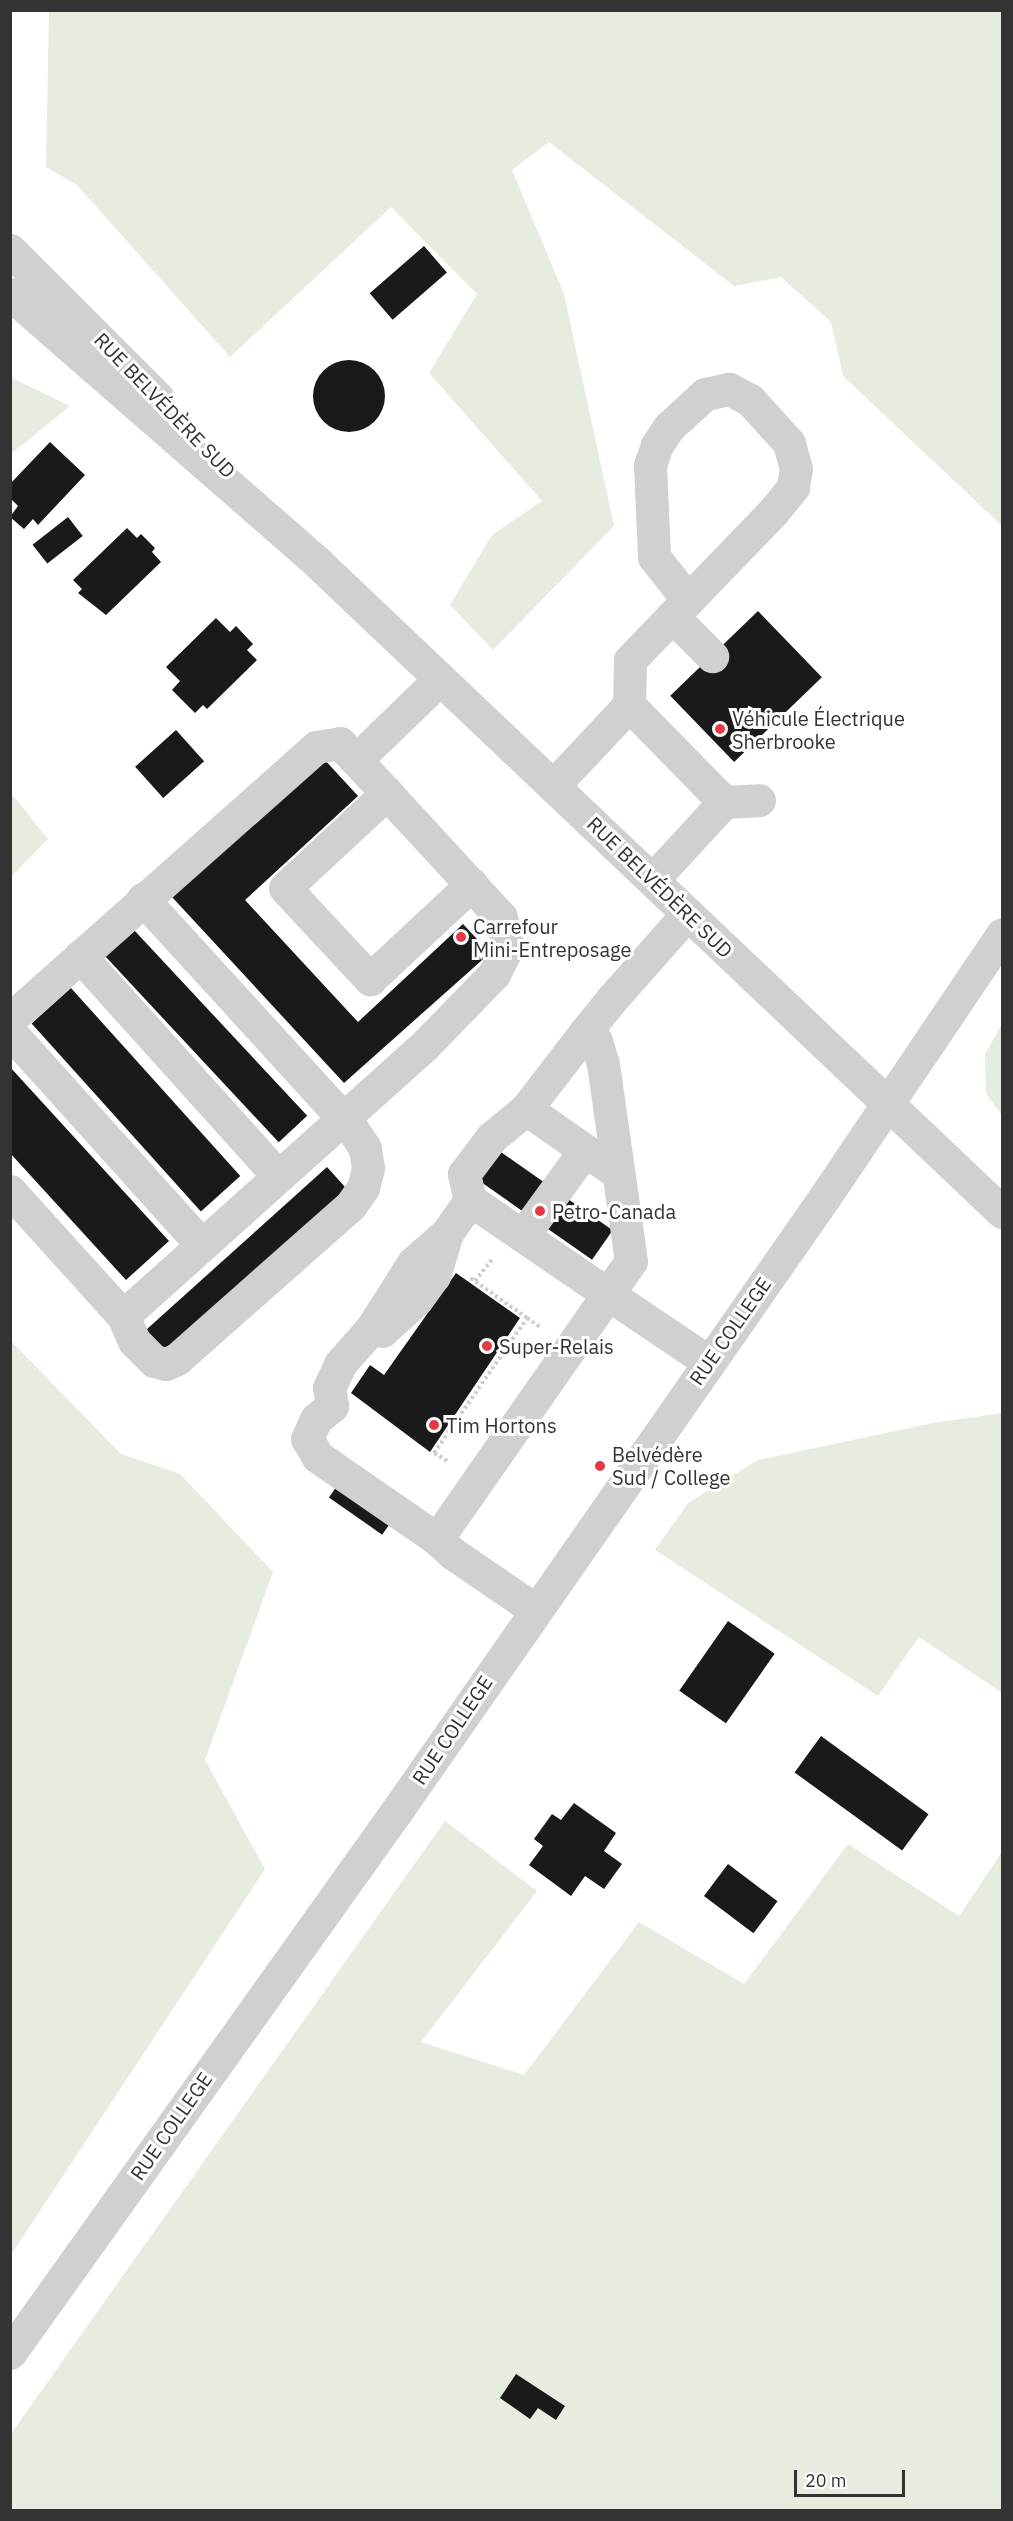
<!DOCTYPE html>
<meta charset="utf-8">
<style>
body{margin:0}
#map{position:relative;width:1013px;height:2521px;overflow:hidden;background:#fff;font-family:"IBM Plex Sans",sans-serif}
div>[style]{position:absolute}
.green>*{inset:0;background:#e6ecdf}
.building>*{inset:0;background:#1a1a1a;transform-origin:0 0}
.round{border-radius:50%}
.path>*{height:4px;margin-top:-2px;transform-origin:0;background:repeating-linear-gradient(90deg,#cdcdcd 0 3px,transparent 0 6px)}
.minor>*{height:33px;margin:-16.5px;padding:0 16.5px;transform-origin:16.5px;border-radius:16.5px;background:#d0d0d0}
.dots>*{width:16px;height:16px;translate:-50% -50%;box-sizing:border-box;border:3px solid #fff;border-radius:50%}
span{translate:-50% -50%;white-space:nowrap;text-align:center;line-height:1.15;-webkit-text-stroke:6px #fff;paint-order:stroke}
.street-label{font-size:20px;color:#333}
.poi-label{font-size:20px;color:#333}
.left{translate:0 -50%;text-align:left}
.frame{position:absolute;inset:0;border:12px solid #333;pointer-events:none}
.scale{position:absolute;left:794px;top:2470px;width:111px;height:27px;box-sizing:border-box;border:3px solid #333;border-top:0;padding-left:8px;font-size:18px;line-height:21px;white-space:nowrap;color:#333;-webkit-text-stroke:4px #fff;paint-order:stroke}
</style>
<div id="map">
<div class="green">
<div style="clip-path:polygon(49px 11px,1002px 11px,1002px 526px,843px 376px,831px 322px,781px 277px,734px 286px,549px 142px,512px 170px,564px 294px,614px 526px,493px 650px,450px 605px,492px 535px,542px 501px,429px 373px,477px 294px,391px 207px,230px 357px,77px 185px,46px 167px)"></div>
<div style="clip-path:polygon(10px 377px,70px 406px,11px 454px,10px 454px)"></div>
<div style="clip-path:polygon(11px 793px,48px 839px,11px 877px,10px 877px)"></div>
<div style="clip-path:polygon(1002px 1024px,1002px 1115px,986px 1094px,985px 1054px)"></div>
<div style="clip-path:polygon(11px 1341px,121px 1454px,180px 1474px,273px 1572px,205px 1760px,265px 1869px,11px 2255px)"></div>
<div style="clip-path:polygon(1002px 1413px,1002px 1693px,919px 1637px,878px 1696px,655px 1550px,688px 1503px,758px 1460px,933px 1423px)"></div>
<div style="clip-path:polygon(445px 1821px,537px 1891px,421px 2042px,524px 2075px,639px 1922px,744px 1984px,848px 1844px,959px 1916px,1002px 1852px,1002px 2510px,11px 2510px,10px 2435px)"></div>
</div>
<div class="building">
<div style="left:424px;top:246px;width:35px;height:72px;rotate:49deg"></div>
<div class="round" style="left:313px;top:360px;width:72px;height:72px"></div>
<div style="clip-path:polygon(50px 442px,85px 475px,38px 525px,33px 519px,24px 529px,10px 517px,18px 506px,10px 498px,10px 484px)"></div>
<div style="left:68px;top:517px;width:24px;height:45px;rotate:52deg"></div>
<div style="clip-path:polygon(127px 528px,137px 538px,141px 534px,155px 548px,152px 552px,161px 562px,106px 615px,78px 593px,82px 589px,73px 580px)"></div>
<div style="left:758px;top:611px;width:92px;height:122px;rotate:46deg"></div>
<div style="clip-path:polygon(216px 618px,230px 632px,236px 626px,253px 644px,247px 650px,257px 660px,207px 709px,203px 705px,195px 713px,172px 690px,180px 681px,166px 667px)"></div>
<div style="left:176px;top:730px;width:42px;height:55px;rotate:48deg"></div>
<div style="clip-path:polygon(323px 758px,358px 796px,245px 900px,358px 1022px,463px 924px,490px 953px,344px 1083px,172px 897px)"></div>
<div style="left:134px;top:930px;width:254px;height:39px;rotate:47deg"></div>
<div style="left:71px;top:988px;width:253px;height:53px;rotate:48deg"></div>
<div style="clip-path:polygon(10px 1067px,169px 1241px,126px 1280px,10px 1153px)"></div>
<div style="left:498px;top:1150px;width:140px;height:36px;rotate:35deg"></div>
<div style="left:327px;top:1167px;width:31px;height:244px;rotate:48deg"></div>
<div style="clip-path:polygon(456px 1273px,520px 1318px,430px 1452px,351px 1393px,370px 1365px,384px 1375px)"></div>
<div style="left:353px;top:1463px;width:65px;height:42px;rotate:35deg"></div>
<div style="left:728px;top:1621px;width:57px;height:85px;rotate:35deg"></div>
<div style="left:821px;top:1736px;width:133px;height:45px;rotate:36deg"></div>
<div style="clip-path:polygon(574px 1803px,616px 1833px,604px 1851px,622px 1864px,604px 1889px,585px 1876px,571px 1896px,529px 1865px,543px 1846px,534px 1839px,552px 1814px,561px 1820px)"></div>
<div style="left:728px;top:1864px;width:62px;height:40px;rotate:37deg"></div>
<div style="clip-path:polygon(516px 2374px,565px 2406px,556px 2420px,538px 2408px,530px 2419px,500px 2398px)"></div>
</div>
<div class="path">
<div style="left:475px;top:1281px;width:29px;rotate:-52deg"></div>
<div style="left:527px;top:1318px;width:18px;rotate:34deg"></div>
<div style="left:447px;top:1461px;width:15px;rotate:-148deg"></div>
<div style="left:434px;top:1453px;width:164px;rotate:-55.4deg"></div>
<div style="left:527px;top:1318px;width:71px;rotate:-144.7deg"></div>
</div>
<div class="minor">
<div style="left:10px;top:250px;width:209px;rotate:45deg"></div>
<div style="left:10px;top:294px;width:409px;rotate:41.1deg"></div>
<div style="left:318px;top:563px;width:943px;rotate:43.5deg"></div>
<div style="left:672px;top:616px;width:57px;rotate:45deg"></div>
<div style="left:629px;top:705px;width:45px;rotate:-88.7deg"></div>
<div style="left:630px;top:660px;width:206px;rotate:-46deg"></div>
<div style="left:773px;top:512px;width:32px;rotate:-51deg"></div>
<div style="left:793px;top:487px;width:18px;rotate:-81deg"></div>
<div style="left:796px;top:469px;width:27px;rotate:-105deg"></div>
<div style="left:789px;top:443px;width:58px;rotate:-132.2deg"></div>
<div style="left:750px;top:400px;width:24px;rotate:-152deg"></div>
<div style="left:729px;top:389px;width:25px;rotate:168deg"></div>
<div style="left:705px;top:394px;width:49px;rotate:137.5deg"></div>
<div style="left:669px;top:427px;width:22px;rotate:124deg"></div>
<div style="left:657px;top:445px;width:21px;rotate:109deg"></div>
<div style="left:650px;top:465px;width:92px;rotate:87.5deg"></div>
<div style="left:654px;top:557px;width:55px;rotate:51.7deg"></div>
<div style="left:553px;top:786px;width:111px;rotate:-46.8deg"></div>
<div style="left:629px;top:705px;width:136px;rotate:45.6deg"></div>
<div style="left:724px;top:802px;width:106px;rotate:132.7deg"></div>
<div style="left:387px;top:793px;width:139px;rotate:137deg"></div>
<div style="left:285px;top:888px;width:125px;rotate:47deg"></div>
<div style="left:370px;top:979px;width:139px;rotate:-43deg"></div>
<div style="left:724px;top:802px;width:35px;rotate:-3deg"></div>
<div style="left:80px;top:956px;width:296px;rotate:48deg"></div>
<div style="left:10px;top:1019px;width:409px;rotate:-41.6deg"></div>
<div style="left:316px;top:747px;width:24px;rotate:-9deg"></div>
<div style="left:340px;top:743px;width:23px;rotate:47deg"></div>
<div style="left:586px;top:1031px;width:14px;rotate:45deg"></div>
<div style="left:596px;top:1041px;width:24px;rotate:73deg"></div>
<div style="left:603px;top:1064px;width:199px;rotate:81.9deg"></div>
<div style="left:631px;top:1261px;width:40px;rotate:124.9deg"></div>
<div style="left:608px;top:1294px;width:167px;rotate:-145.7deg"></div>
<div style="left:470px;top:1200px;width:27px;rotate:-103deg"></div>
<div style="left:464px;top:1174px;width:45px;rotate:-53.1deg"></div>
<div style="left:491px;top:1138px;width:45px;rotate:-39.6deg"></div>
<div style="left:526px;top:1109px;width:98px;rotate:-52.4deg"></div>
<div style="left:586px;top:1031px;width:40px;rotate:-51deg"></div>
<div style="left:611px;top:1000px;width:115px;rotate:-48.5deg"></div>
<div style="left:10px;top:1032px;width:287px;rotate:48deg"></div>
<div style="left:526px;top:1109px;width:113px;rotate:35deg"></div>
<div style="left:10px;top:1191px;width:169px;rotate:47.9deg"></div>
<div style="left:123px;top:1316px;width:406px;rotate:-41.9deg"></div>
<div style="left:425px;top:1045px;width:99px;rotate:-45.8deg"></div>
<div style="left:494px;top:974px;width:31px;rotate:-63deg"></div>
<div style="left:508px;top:946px;width:30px;rotate:-104deg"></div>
<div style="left:501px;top:917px;width:214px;rotate:-132.7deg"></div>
<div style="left:356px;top:760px;width:117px;rotate:-44deg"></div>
<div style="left:523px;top:1235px;width:105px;rotate:-53.9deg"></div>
<div style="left:123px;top:1316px;width:27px;rotate:66deg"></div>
<div style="left:134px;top:1341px;width:28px;rotate:45deg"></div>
<div style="left:154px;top:1361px;width:12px;rotate:14deg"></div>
<div style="left:166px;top:1364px;width:12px;rotate:-24deg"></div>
<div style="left:177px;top:1359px;width:232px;rotate:-41.5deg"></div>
<div style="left:351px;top:1205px;width:21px;rotate:-55deg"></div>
<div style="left:363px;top:1188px;width:21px;rotate:-76deg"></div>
<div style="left:368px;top:1168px;width:20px;rotate:-99deg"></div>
<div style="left:365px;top:1148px;width:25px;rotate:-124deg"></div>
<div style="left:351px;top:1127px;width:309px;rotate:-132.4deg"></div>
<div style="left:382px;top:1331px;width:47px;rotate:-42.4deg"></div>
<div style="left:417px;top:1299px;width:29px;rotate:-54deg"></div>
<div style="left:434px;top:1276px;width:45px;rotate:-73.2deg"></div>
<div style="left:437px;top:1539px;width:145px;rotate:-145.4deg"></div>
<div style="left:318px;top:1457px;width:21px;rotate:-121deg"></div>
<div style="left:307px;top:1439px;width:22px;rotate:-66deg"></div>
<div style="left:316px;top:1419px;width:21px;rotate:-39deg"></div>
<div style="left:332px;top:1406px;width:18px;rotate:-99deg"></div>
<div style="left:329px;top:1388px;width:26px;rotate:-65deg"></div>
<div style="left:340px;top:1364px;width:47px;rotate:-48.5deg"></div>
<div style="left:371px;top:1329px;width:78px;rotate:-57.5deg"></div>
<div style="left:413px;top:1263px;width:45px;rotate:-41.4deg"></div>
<div style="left:447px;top:1233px;width:40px;rotate:-55.1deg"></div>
<div style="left:534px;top:1609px;width:99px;rotate:-145.7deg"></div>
<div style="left:452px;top:1553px;width:21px;rotate:-137deg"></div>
<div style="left:437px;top:1539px;width:299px;rotate:-55.1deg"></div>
<div style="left:608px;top:1294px;width:122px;rotate:34deg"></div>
<div style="left:10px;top:2353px;width:665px;rotate:-54.49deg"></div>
<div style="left:396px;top:1812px;width:748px;rotate:-55.12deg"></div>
<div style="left:824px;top:1198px;width:318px;rotate:-56deg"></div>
</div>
<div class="dots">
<div style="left:720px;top:729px;background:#e63946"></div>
<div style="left:461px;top:937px;background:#e63946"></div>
<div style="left:540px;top:1211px;background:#e63946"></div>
<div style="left:487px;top:1346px;background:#e63946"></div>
<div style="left:434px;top:1425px;background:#e63946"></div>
<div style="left:600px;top:1466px;background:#e63946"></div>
</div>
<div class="street-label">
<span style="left:165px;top:405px;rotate:46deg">RUE BELVÉDÈRE SUD</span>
<span style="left:660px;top:887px;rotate:44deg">RUE BELVÉDÈRE SUD</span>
<span style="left:730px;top:1331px;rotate:-55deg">RUE COLLEGE</span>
<span style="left:452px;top:1730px;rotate:-56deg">RUE COLLEGE</span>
<span style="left:171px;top:2126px;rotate:-55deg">RUE COLLEGE</span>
</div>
<div class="poi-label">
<span class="left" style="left:732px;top:730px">Véhicule Électrique<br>Sherbrooke</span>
<span class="left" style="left:473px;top:938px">Carrefour<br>Mini-Entreposage</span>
<span class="left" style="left:552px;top:1211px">Petro-Canada</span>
<span class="left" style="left:499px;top:1346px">Super-Relais</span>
<span class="left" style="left:446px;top:1425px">Tim Hortons</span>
<span class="left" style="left:612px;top:1466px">Belvédère<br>Sud / College</span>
</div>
<div class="frame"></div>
<div class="scale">20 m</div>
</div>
